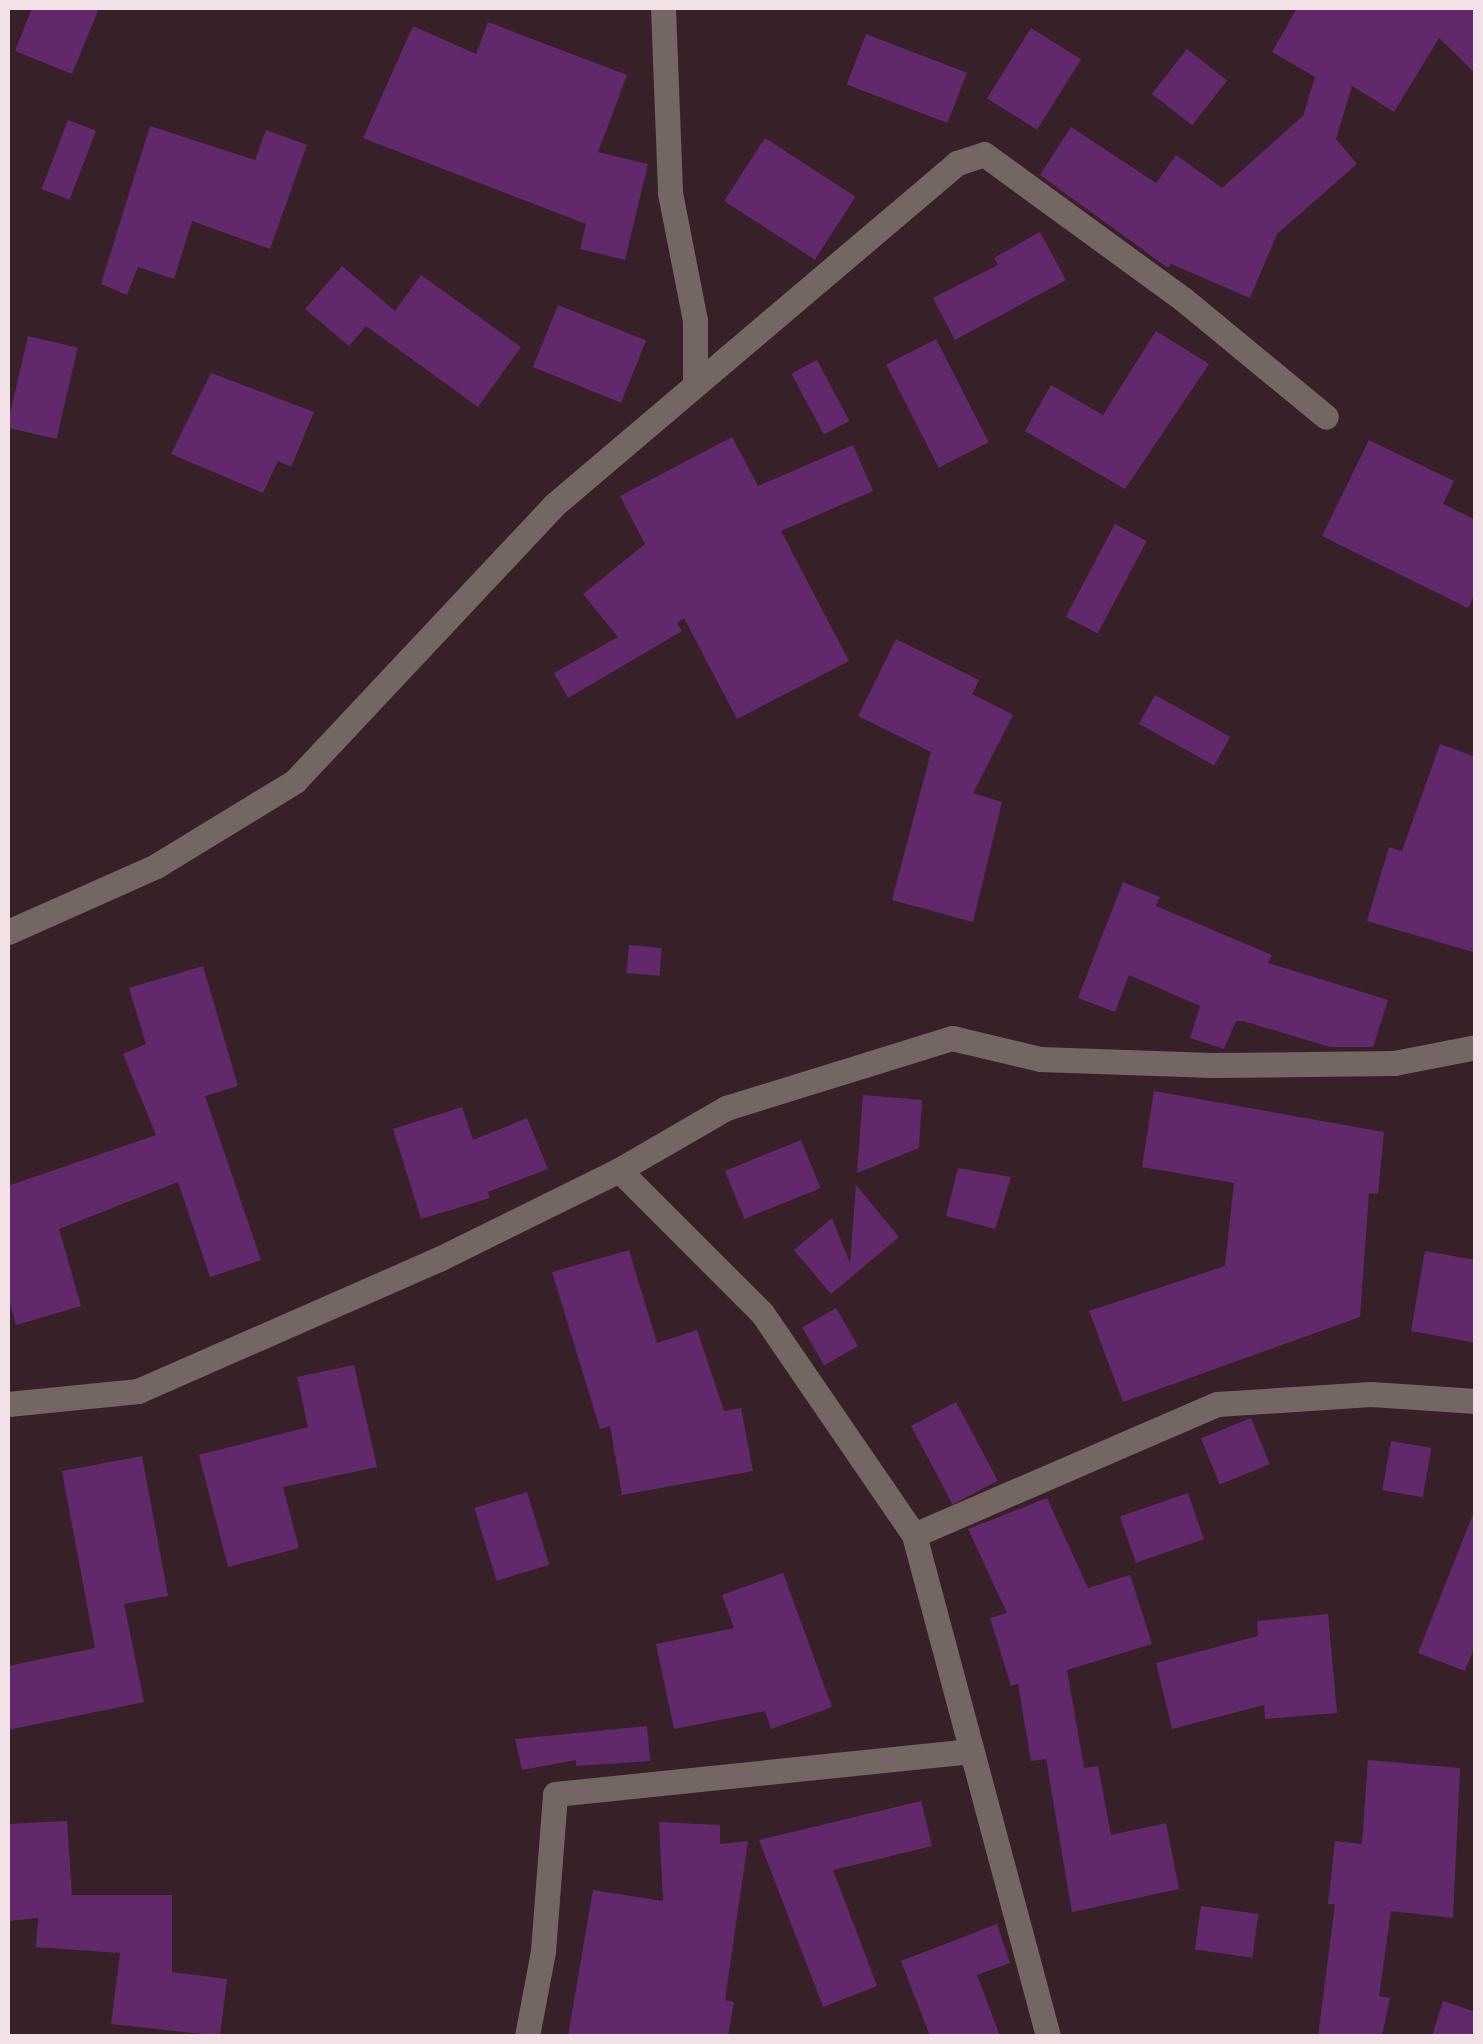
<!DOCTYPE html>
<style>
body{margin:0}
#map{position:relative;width:1483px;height:2044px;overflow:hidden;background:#382029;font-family:"Archivo Narrow",sans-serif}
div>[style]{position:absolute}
.building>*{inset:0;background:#61286b;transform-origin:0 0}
.minor>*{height:25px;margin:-12.5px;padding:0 12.5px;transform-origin:12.5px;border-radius:12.5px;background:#736663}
span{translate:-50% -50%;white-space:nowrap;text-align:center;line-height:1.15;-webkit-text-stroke:8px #2d171f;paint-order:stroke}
.frame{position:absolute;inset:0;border:10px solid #f2e2e7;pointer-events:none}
</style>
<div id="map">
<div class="building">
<div style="clip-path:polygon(32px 8px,99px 8px,72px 74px,15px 51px)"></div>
<div style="clip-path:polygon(1297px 8px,1476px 8px,1476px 74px,1439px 38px,1394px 112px,1352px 86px,1336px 139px,1357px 164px,1277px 234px,1250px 298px,1171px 264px,1168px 268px,1040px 175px,1071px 127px,1156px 183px,1176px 155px,1222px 188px,1303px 116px,1315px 77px,1272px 52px)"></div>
<div style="clip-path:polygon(488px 22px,627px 75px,598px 152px,648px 164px,625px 260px,580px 249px,586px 224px,363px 138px,413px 26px,476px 54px)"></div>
<div style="left:1031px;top:28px;width:59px;height:83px;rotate:32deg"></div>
<div style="left:866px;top:34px;width:108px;height:54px;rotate:21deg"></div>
<div style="left:1187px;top:49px;width:51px;height:57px;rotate:38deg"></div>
<div style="left:68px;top:120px;width:30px;height:74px;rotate:21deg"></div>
<div style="clip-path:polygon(150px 126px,255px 160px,266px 130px,307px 145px,270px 249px,192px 221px,174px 279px,138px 267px,127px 295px,101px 284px)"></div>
<div style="left:765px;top:138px;width:108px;height:75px;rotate:33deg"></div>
<div style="clip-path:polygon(1040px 232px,1066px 280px,955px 340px,933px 298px,998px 265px,994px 258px)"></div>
<div style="clip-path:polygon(342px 266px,395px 311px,421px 275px,521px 347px,478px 407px,366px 326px,349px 346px,305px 309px)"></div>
<div style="left:558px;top:305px;width:95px;height:67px;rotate:22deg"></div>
<div style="clip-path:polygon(1156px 331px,1209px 364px,1125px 489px,1025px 431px,1051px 385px,1103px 415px)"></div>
<div style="left:28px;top:336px;width:51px;height:94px;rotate:13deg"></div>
<div style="left:936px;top:339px;width:116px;height:56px;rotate:63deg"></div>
<div style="left:817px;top:360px;width:69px;height:29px;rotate:62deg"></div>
<div style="clip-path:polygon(211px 373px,314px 412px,291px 467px,278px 461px,263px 493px,171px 454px)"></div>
<div style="clip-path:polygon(732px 437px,758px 486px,853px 445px,873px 491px,781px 531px,849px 661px,737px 719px,684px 618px,677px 623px,682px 631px,568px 698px,554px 673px,618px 637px,583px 594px,645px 544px,620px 496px)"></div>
<div style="clip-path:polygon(1369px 440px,1454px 481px,1443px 504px,1476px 520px,1476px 591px,1468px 608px,1322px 536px)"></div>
<div style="left:1115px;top:524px;width:36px;height:105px;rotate:28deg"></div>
<div style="clip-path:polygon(896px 639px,979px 680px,972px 694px,1013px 715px,973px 793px,1002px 802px,973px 922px,892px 900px,931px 752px,858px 716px)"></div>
<div style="left:1155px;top:695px;width:86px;height:33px;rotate:29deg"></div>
<div style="clip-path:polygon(1440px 744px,1476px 757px,1476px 953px,1367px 921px,1389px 847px,1402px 851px)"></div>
<div style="clip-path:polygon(1123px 882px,1160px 897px,1156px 906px,1272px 955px,1268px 963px,1388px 1000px,1373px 1047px,1330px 1047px,1243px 1021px,1236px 1021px,1224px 1049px,1190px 1038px,1200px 1006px,1129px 975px,1115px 1012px,1078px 998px)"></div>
<div style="left:629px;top:945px;width:33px;height:28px;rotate:5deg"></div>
<div style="clip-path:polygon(203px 966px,238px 1086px,205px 1096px,261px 1260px,210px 1277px,178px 1182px,59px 1229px,81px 1306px,16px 1325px,8px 1297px,8px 1186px,156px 1135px,123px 1054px,146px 1044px,129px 988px)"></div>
<div style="clip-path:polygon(1154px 1091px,1384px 1132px,1378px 1194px,1369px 1193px,1360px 1317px,1123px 1402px,1089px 1311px,1225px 1266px,1234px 1183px,1142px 1167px)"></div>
<div style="clip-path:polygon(863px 1095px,922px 1100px,919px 1148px,857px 1173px)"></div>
<div style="clip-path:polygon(462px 1107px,473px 1140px,527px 1118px,548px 1169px,488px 1192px,490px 1198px,421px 1219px,393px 1129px)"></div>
<div style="left:801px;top:1140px;width:52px;height:82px;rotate:68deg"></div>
<div style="clip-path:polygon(958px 1168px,1011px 1177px,995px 1229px,946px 1216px)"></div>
<div style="clip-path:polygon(856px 1185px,899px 1237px,831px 1294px,794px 1250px,832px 1218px,850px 1263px)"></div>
<div style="clip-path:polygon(629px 1250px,657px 1343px,697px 1330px,724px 1411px,741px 1408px,753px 1471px,622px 1495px,610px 1426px,600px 1429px,552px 1272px)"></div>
<div style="clip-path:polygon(1425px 1251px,1476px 1260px,1476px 1343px,1411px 1331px)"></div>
<div style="left:836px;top:1308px;width:44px;height:39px;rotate:60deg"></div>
<div style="clip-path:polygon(354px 1365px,377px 1467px,283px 1487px,299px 1548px,228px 1567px,199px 1455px,308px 1427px,297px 1377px)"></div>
<div style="left:956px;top:1402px;width:89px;height:51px;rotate:62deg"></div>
<div style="left:1251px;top:1418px;width:50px;height:54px;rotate:68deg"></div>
<div style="left:1391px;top:1441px;width:41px;height:50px;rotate:10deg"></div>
<div style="clip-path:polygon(142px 1456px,168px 1596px,124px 1604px,144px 1702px,8px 1730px,8px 1666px,95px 1648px,62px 1471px)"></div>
<div style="left:527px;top:1492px;width:76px;height:55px;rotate:73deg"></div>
<div style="left:1188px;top:1493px;width:49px;height:72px;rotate:71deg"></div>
<div style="clip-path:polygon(1047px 1498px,1088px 1588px,1130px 1575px,1152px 1644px,1067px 1670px,1084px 1768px,1098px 1766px,1111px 1835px,1166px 1823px,1179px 1889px,1072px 1912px,1046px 1759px,1031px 1761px,1018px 1684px,1011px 1686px,990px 1618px,1007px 1613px,968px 1529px)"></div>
<div style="clip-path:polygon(1474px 1512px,1476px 1643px,1465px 1671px,1418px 1653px)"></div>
<div style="clip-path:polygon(783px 1573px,832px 1707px,771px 1729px,765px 1711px,674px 1729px,656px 1644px,734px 1628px,722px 1595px)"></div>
<div style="clip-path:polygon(1328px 1614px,1337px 1713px,1265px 1719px,1264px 1705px,1172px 1729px,1156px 1663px,1258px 1636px,1257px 1621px)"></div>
<div style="clip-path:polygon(647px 1726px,650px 1761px,576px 1766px,576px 1760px,522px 1770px,515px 1739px)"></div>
<div style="clip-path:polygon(1368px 1760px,1460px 1768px,1453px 1918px,1391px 1911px,1379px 1996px,1390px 1998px,1382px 2036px,1318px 2036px,1335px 1904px,1328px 1904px,1335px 1841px,1362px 1844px)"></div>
<div style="clip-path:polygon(921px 1801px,932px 1846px,833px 1870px,877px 1986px,823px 2007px,759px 1840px)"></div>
<div style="clip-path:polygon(67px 1821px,72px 1895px,172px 1895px,172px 1972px,227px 1979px,220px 2036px,111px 2024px,120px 1953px,36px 1947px,38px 1918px,8px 1921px,8px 1824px)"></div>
<div style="clip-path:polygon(659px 1822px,720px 1825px,720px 1844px,748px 1841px,725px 2000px,734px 2002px,728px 2036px,568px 2036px,593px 1890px,663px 1901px)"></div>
<div style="left:1201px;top:1906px;width:58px;height:44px;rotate:8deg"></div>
<div style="clip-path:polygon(997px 1924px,1010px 1963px,977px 1975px,1000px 2036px,930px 2036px,901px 1961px)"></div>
<div style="clip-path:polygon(1443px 2001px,1476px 2012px,1476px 2036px,1432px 2036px)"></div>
</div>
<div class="minor">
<div style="left:663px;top:8px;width:185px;rotate:87.8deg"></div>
<div style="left:670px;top:193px;width:129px;rotate:78.9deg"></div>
<div style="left:695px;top:320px;width:59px;rotate:90deg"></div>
<div style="left:8px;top:932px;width:162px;rotate:-24deg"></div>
<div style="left:156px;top:866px;width:163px;rotate:-31.4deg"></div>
<div style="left:295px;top:781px;width:378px;rotate:-46.8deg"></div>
<div style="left:554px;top:505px;width:529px;rotate:-40.32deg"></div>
<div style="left:957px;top:163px;width:28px;rotate:-18deg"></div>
<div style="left:984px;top:154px;width:246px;rotate:36.1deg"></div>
<div style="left:1183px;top:299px;width:185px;rotate:39.5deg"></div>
<div style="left:619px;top:1170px;width:202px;rotate:45deg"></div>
<div style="left:762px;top:1313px;width:269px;rotate:55.6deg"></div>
<div style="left:914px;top:1535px;width:519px;rotate:75.03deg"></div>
<div style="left:8px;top:1404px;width:131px;rotate:-5.7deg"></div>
<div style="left:138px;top:1391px;width:329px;rotate:-23.7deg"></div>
<div style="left:439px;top:1259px;width:201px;rotate:-26.3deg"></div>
<div style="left:619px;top:1170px;width:124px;rotate:-30.1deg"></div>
<div style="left:726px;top:1108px;width:237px;rotate:-17.2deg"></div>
<div style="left:952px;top:1038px;width:90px;rotate:13.4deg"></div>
<div style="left:1040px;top:1059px;width:172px;rotate:2deg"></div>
<div style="left:1212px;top:1065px;width:182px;rotate:-0.6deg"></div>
<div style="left:1394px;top:1063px;width:84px;rotate:-11deg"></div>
<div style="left:914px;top:1535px;width:330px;rotate:-23.4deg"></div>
<div style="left:1217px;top:1404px;width:154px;rotate:-3.7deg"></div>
<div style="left:1371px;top:1394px;width:105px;rotate:3.8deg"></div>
<div style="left:527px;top:2036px;width:86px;rotate:-79.3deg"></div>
<div style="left:543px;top:1951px;width:157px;rotate:-85.6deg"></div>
<div style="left:555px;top:1794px;width:416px;rotate:-5.9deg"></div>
</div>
<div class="frame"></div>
</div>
